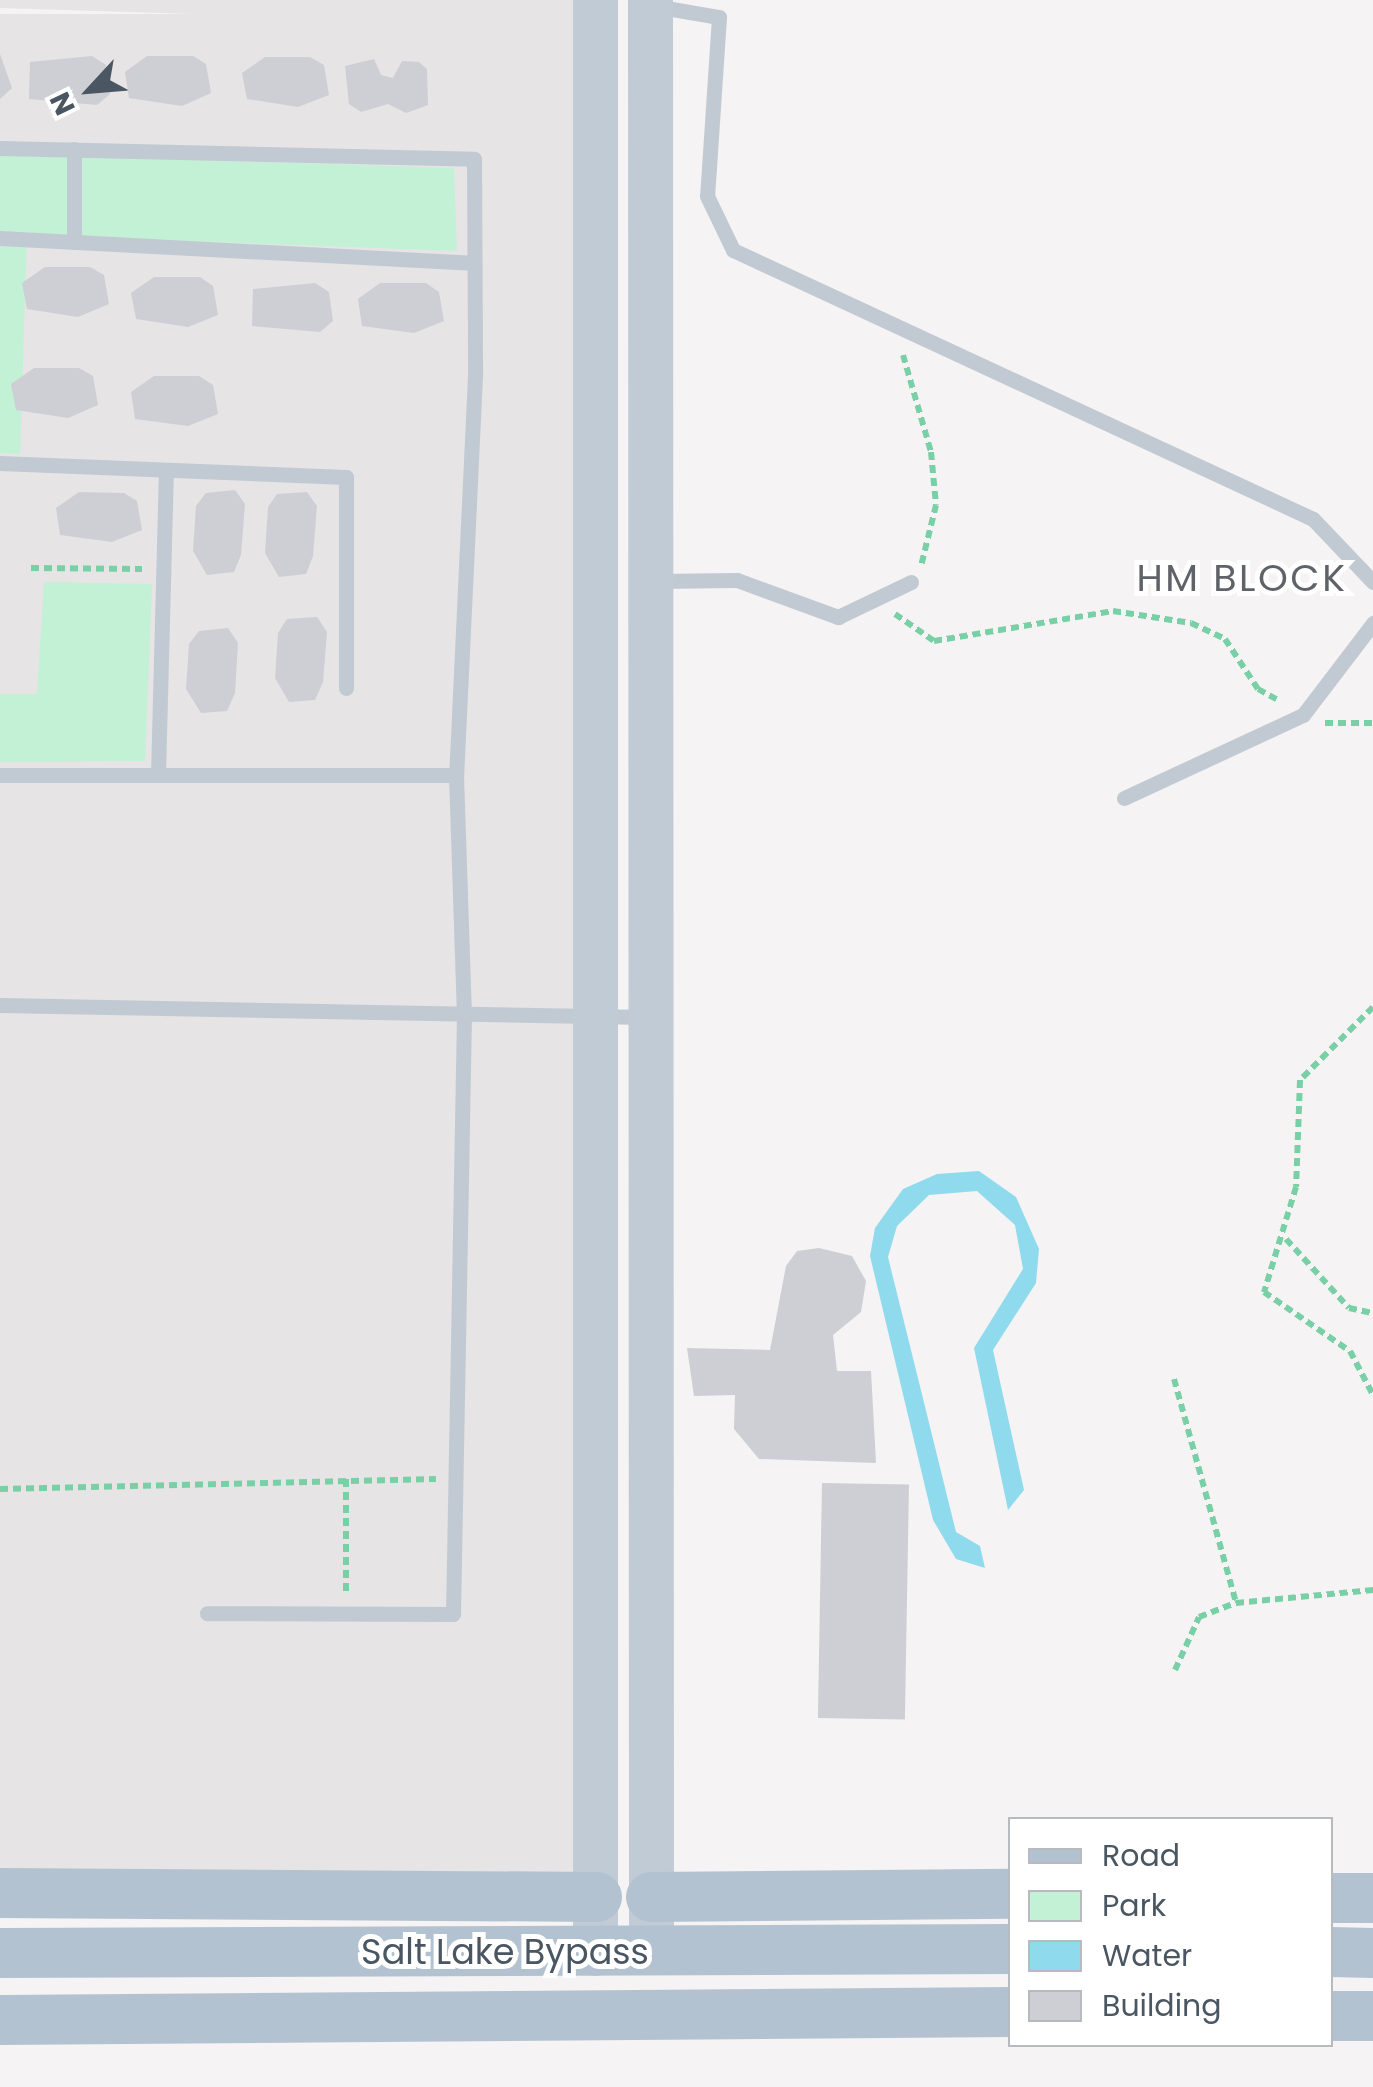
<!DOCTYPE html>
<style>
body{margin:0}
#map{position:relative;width:1373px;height:2087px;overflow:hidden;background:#f5f3f3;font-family:Poppins,sans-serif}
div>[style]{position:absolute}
.education>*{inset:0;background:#e6e4e5}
.green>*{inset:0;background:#c3f1d5}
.water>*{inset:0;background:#90daee}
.building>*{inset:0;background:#cdcfd5;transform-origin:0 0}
.path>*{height:6px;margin-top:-3px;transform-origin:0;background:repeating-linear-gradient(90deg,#7ad0a6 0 8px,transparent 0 13px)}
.lane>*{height:15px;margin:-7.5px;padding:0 7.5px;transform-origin:7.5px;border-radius:7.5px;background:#c1cad2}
.secondary>*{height:45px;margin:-22.5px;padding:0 22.5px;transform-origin:22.5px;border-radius:22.5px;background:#c1cbd6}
.primary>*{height:50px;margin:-25px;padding:0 25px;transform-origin:25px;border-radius:25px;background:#b3c2d1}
span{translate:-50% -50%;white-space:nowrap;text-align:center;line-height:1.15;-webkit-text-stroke:10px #fff;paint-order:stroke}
.street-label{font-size:35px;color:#4a5661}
.neighbourhood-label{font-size:38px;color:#5f6368;letter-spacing:2.5px}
.legend{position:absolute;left:1008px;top:1817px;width:325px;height:230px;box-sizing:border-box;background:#fff;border:2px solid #b7bbc0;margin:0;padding:12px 18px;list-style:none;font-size:30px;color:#4a5661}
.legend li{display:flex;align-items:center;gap:20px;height:50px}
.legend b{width:50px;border:2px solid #b7bbc0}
.north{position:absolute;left:40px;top:40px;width:100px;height:100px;-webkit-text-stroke:8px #fff;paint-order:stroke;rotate:244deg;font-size:28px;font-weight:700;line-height:40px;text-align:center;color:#4a5661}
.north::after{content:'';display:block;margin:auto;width:35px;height:45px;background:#4a5661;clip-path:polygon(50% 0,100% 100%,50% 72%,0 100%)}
</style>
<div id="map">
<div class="education">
<div style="clip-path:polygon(0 0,578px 0,574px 1877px,0 1877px,0 14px,195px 14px,0 8px)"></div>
</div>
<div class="green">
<div style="clip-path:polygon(0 154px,454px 168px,457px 251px,27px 235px,20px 454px,0 453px)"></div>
<div style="clip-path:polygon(44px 582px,152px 584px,145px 761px,0 762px,0 694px,37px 694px)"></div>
</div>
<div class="water">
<div style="clip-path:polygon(979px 1171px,1016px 1197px,1039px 1249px,1036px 1283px,993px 1350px,1024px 1490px,1008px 1510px,974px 1348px,1023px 1269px,1015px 1225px,977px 1191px,929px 1195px,897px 1226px,888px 1257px,956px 1532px,980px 1546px,985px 1568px,956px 1559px,933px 1520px,870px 1256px,875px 1228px,903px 1189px,937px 1174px)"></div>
</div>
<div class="building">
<div style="clip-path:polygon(0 54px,12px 88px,0 99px)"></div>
<div style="clip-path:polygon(92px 56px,106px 65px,110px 94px,97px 105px,29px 99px,30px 62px)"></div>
<div style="clip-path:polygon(147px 56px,193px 56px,206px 64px,211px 93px,182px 106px,129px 98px,125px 72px)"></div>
<div style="clip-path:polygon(265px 57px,310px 57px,324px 65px,329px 95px,298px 107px,247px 99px,242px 73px)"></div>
<div style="clip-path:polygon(374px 59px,381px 75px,393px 78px,402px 61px,419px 62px,427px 69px,428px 105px,406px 113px,388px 104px,361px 112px,349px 104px,345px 66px)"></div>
<div style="clip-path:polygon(45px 267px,90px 267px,104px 275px,109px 304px,78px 317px,27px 309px,22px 283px)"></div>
<div style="clip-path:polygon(154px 277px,200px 277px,213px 286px,218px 315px,188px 327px,136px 319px,131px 293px)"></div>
<div style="clip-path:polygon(315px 283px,329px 292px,333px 321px,320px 332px,252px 326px,253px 289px)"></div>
<div style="clip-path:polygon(380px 283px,426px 283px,439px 292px,444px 321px,414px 333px,362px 326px,358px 299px)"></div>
<div style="clip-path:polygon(34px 368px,79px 368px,93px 376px,98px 405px,68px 418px,16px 410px,11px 384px)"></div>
<div style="clip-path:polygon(154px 376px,199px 376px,213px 385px,218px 414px,188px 426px,135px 419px,131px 392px)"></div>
<div style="clip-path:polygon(235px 490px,245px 504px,241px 555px,234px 572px,207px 575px,193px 551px,196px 506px,206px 493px)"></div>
<div style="clip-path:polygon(79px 492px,124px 493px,137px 501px,142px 530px,112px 542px,60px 535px,56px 508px)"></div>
<div style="clip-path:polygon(307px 492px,317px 506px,313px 556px,306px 574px,279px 577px,265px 553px,268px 507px,277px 494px)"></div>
<div style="clip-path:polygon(317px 617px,327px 632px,323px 682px,315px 700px,289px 702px,275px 678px,278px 633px,287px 619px)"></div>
<div style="clip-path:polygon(228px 628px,238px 643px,235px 693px,227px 711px,201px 713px,186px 689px,189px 644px,199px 631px)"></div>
<div style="clip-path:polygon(819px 1248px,852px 1256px,866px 1281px,861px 1312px,833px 1335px,837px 1371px,871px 1371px,876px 1463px,759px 1459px,734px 1429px,735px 1395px,694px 1396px,687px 1348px,770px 1350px,786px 1266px,797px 1251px)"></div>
<div style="left:822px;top:1483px;width:87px;height:235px;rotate:1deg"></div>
</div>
<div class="path">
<div style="left:903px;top:355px;width:101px;rotate:73.9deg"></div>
<div style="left:931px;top:452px;width:53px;rotate:84.6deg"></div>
<div style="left:936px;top:505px;width:63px;rotate:103.8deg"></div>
<div style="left:31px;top:568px;width:111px;rotate:0.5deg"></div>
<div style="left:895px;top:614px;width:47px;rotate:34.7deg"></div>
<div style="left:934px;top:641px;width:181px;rotate:-9.5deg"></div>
<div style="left:1113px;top:611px;width:79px;rotate:8.7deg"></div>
<div style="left:1191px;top:623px;width:38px;rotate:25deg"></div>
<div style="left:1225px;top:639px;width:60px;rotate:56.6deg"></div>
<div style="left:1258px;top:689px;width:23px;rotate:29deg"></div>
<div style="left:1325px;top:723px;width:48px"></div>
<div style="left:1373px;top:1007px;width:103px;rotate:135deg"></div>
<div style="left:1300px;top:1080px;width:107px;rotate:92.1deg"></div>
<div style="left:1296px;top:1187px;width:110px;rotate:106.9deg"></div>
<div style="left:1264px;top:1292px;width:104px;rotate:34.5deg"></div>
<div style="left:1350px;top:1351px;width:50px;rotate:62.4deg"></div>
<div style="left:1286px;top:1239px;width:93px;rotate:47.6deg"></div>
<div style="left:1349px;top:1308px;width:25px;rotate:12deg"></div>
<div style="left:1174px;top:1379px;width:232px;rotate:74.5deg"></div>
<div style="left:346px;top:1479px;width:114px;rotate:90deg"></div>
<div style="left:0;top:1489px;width:436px;rotate:-1.3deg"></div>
<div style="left:1175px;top:1670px;width:58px;rotate:-65.6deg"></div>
<div style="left:1199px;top:1617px;width:40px;rotate:-21deg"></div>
<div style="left:1236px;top:1603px;width:138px;rotate:-5.4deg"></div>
</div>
<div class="lane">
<div style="left:655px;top:6px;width:65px;rotate:9.8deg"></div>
<div style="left:719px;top:17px;width:179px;rotate:93.8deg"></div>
<div style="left:707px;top:196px;width:60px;rotate:64.3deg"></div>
<div style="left:733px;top:250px;width:639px;rotate:24.88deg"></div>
<div style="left:1313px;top:519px;width:87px;rotate:46.4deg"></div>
<div style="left:0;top:148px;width:474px;rotate:1.3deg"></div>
<div style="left:474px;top:159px;width:217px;rotate:89.7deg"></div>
<div style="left:475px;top:376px;width:399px;rotate:92.7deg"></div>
<div style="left:0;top:238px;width:472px;rotate:3deg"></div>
<div style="left:74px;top:242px;width:93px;rotate:-90deg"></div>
<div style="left:0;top:463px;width:346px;rotate:2.3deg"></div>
<div style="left:346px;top:477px;width:211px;rotate:90deg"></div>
<div style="left:656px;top:581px;width:81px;rotate:-0.7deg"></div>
<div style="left:737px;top:580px;width:108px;rotate:20.1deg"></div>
<div style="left:838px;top:617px;width:81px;rotate:-25.6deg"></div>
<div style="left:158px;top:774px;width:303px;rotate:-88.5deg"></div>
<div style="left:0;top:775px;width:456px"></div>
<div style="left:456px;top:775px;width:240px;rotate:88.1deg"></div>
<div style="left:464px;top:1015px;width:599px;rotate:91.05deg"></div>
<div style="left:453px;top:1614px;width:246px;rotate:-179.8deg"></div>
<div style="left:1124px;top:798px;width:197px;rotate:-24.9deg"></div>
<div style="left:1303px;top:715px;width:116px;rotate:-52.7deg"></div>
<div style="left:0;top:1005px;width:646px;rotate:1.06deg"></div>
</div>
<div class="secondary">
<div style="left:650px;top:0;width:1935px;rotate:89.97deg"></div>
<div style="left:595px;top:1953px;width:1953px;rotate:-90deg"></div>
</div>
<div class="primary">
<div style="left:0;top:1893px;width:597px;rotate:0.38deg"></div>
<div style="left:651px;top:1897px;width:360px;rotate:-0.5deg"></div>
<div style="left:1330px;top:1898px;width:43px"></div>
<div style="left:1330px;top:1952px;width:43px;rotate:1.3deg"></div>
<div style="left:0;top:1953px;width:1011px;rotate:-0.23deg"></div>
<div style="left:1330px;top:2016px;width:43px"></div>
<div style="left:0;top:2020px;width:1011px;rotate:-0.45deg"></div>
</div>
<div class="street-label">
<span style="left:505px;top:1952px">Salt Lake Bypass</span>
</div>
<div class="neighbourhood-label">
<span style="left:1242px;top:578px">HM BLOCK</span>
</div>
<ul class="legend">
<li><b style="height:12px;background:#b3c2d1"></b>Road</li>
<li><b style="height:28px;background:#c3f1d5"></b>Park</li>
<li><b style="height:28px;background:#90daee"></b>Water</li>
<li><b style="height:28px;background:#cdcfd5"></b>Building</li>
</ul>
<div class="north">N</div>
</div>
